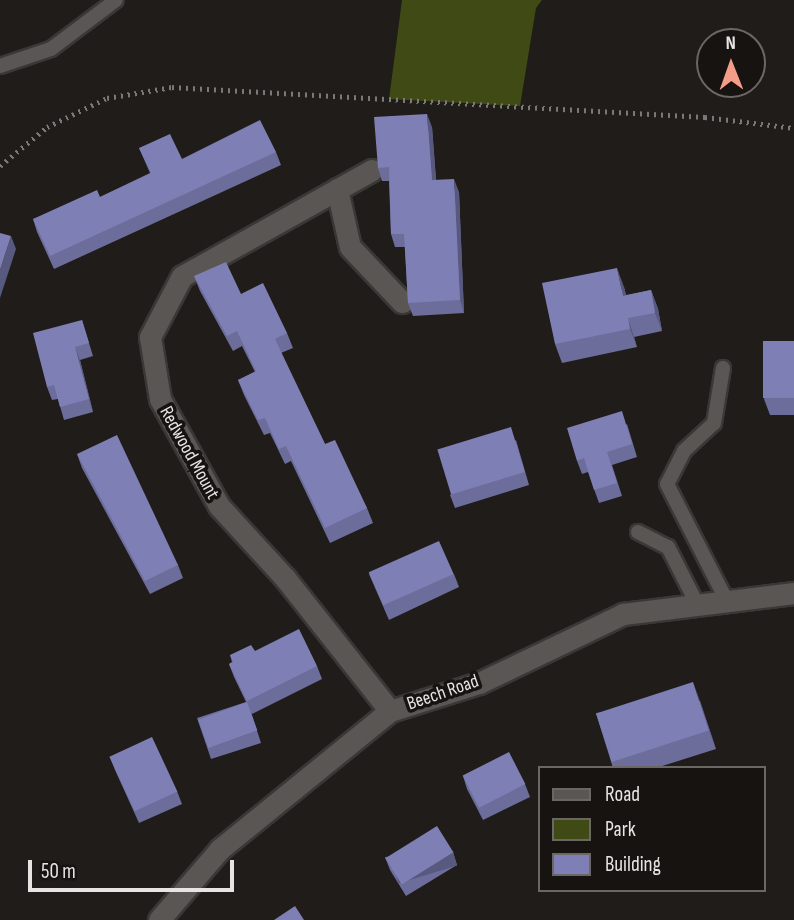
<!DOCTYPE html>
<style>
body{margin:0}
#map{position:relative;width:794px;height:920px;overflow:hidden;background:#1f1c1a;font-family:"Sofia Sans Condensed",sans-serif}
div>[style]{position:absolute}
.green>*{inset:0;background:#404a14}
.path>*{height:4.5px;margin-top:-2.25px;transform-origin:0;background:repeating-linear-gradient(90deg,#7b7877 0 2px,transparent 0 7px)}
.roads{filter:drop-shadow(2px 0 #3a3837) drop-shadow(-2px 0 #3a3837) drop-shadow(0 2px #3a3837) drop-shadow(0 -2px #3a3837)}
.service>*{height:14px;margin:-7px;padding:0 7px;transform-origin:7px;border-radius:7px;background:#5a5654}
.minor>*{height:21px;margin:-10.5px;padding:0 10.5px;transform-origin:10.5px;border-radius:10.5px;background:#5a5654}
.wall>*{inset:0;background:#6c6d9b}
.shaded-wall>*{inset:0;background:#58597e;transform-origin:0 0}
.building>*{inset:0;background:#7e7fb4;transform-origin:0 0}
span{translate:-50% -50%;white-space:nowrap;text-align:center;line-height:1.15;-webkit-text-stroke:7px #161311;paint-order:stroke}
.street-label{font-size:19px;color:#e7e5e4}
.legend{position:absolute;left:538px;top:766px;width:228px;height:126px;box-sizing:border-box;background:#161311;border:2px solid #6a6765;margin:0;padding:9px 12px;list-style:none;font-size:21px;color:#e7e5e4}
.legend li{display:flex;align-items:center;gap:14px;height:35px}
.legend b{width:35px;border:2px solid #6a6765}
.north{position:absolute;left:696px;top:28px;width:70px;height:70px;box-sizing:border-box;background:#161311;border:2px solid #6a6765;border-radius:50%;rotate:359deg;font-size:19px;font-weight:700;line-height:28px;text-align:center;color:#e7e5e4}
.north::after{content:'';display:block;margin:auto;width:24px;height:32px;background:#f49e89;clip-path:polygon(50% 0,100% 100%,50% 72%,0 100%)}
.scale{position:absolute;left:28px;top:860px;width:206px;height:32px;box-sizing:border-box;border:4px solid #e7e5e4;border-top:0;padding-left:9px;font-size:21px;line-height:24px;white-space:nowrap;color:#e7e5e4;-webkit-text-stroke:5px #161311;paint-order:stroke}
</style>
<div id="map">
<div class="green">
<div style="clip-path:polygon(402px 0,542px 0,536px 8px,520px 106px,389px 99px)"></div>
</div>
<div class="path">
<div style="left:0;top:166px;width:61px;rotate:-39.7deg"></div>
<div style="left:47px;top:127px;width:67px;rotate:-25.8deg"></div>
<div style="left:107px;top:98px;width:66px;rotate:-9.6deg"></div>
<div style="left:172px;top:87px;width:534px;rotate:3.22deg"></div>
<div style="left:705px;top:117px;width:90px;rotate:7deg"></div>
</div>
<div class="roads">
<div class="service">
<div style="left:0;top:66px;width:54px;rotate:-18.4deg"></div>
<div style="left:51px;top:49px;width:81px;rotate:-37deg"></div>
<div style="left:723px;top:368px;width:56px;rotate:99.3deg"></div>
<div style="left:714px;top:423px;width:41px;rotate:137deg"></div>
<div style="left:684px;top:451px;width:37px;rotate:117deg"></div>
<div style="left:667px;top:484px;width:131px;rotate:62.9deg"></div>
<div style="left:638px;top:532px;width:34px;rotate:27deg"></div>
<div style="left:668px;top:547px;width:64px;rotate:63deg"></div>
</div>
<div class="minor">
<div style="left:372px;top:170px;width:218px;rotate:150.8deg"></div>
<div style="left:182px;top:276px;width:69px;rotate:117.7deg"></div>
<div style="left:150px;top:337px;width:63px;rotate:80.8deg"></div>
<div style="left:160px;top:399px;width:122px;rotate:61.1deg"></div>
<div style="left:219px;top:506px;width:98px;rotate:47.5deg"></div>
<div style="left:285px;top:578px;width:169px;rotate:51.7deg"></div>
<div style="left:337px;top:189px;width:59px;rotate:77.4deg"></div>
<div style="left:350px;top:247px;width:76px;rotate:46.6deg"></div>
<div style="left:159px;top:920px;width:94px;rotate:-49.3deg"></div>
<div style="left:220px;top:849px;width:219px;rotate:-39.1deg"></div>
<div style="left:390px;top:711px;width:93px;rotate:-17.5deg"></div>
<div style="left:479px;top:683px;width:160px;rotate:-25.6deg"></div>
<div style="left:623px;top:614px;width:172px;rotate:-7deg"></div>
</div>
</div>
<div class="wall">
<div style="clip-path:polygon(432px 127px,436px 180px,459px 192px,464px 313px,413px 316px,408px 303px,405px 247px,395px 247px,391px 234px,389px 181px,382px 181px,378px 168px)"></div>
<div style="clip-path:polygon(139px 148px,182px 159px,276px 152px,281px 165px,54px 269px,37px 232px,33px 219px,100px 197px,150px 173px)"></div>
<div style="clip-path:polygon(194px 276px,241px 294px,287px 333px,293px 348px,281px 353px,325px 444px,367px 508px,373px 523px,330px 543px,291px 461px,285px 464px,270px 433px,264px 435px,244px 395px,238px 380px,255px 372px,242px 346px,233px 351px,200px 291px)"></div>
<div style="clip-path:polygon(624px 287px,626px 295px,651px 290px,658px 309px,662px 331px,634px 337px,637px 347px,562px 363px,555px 344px)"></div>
<div style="clip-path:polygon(82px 320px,93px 356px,80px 360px,93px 412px,64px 420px,58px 399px,52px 400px,47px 387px)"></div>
<div style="clip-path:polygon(794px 341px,794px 415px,770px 415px,764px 399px)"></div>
<div style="clip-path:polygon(627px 424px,637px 457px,612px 465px,622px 496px,599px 503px,588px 472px,582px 474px,577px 461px)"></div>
<div style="clip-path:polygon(516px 440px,529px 485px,455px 508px,450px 495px)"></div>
<div style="clip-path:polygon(77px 454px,178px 565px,183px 578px,150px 594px,82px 468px)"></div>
<div style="clip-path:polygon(369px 574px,454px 574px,459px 587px,389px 620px)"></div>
<div style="clip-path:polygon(255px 651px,317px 666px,322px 679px,252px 714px,251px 712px,261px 743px,211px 759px,197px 718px,246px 702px,234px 677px,229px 664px,232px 662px,230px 655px)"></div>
<div style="clip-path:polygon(700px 701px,716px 749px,656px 768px,613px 768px,596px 713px)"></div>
<div style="clip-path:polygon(110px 757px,177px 791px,182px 804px,139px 823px,115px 770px)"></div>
<div style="clip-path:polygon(463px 776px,525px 784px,530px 797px,483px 820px,467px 789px)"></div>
<div style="clip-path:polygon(453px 852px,457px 865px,406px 896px,390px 870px,385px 857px)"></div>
</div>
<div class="shaded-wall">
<div style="clip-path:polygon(427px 114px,432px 127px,437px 193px,432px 180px)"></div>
<div style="clip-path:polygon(454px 179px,459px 192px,464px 313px,460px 300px)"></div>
<div style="clip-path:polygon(11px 236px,16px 249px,0 298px,0 270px)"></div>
<div style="clip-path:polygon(617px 268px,624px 287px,630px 314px,623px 296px)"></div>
<div style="clip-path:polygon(651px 290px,658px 309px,662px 331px,655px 313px)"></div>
<div style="clip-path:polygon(628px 318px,634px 337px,637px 347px,630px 329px)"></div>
<div style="clip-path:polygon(75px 347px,80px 360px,93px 412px,89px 399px)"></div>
<div style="clip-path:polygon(693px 682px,700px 701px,716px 749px,709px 730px)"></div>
<div style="left:453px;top:852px;width:14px;height:61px;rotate:73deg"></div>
</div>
<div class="building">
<div style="clip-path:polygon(427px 114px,432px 180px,454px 179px,460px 300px,408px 303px,404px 234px,391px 234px,389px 167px,378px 168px,374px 117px)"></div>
<div style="clip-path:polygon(260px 120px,276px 152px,50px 256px,33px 219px,97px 190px,100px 197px,151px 173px,139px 148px,170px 134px,182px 159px)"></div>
<div style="clip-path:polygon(0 233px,11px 236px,0 270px)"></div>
<div style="clip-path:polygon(226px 262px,241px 294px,263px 283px,287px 333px,275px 339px,325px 444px,335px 440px,367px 508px,325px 528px,286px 446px,279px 449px,265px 418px,258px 420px,238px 380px,256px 371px,237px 331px,227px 336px,194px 276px)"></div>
<div style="clip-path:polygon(617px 268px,623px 296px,651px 290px,655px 313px,628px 318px,630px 329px,555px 344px,542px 283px)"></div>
<div style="clip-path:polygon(82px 320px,89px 343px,75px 347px,89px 399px,60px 407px,54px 385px,47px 387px,33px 333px)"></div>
<div style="left:794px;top:341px;width:57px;height:31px;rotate:90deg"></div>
<div style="clip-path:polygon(622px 411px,632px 444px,607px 452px,617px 483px,594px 490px,584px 458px,577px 461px,567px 428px)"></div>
<div style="left:511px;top:427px;width:47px;height:77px;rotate:73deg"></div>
<div style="clip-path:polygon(117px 435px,178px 565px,145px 581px,77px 454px)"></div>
<div style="left:439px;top:541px;width:36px;height:77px;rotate:66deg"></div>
<div style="clip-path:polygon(299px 629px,317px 666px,247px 701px,229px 664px,233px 662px,230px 655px,251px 645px,255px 651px)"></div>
<div style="left:693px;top:682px;width:51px;height:102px;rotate:72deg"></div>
<div style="left:247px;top:702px;width:30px;height:52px;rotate:70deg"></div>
<div style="left:152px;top:737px;width:60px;height:47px;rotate:65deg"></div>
<div style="left:509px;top:752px;width:36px;height:52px;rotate:63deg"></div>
<div style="left:437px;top:826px;width:31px;height:61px;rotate:58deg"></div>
<div style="clip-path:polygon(295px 906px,304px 920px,274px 920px)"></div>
</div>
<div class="street-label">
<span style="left:189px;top:453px;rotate:61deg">Redwood Mount</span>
<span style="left:443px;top:693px;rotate:-19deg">Beech Road</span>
</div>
<ul class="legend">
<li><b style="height:9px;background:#5a5654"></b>Road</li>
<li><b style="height:19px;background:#404a14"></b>Park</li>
<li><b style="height:19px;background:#7e7fb4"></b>Building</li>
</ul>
<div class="north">N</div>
<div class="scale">50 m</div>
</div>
